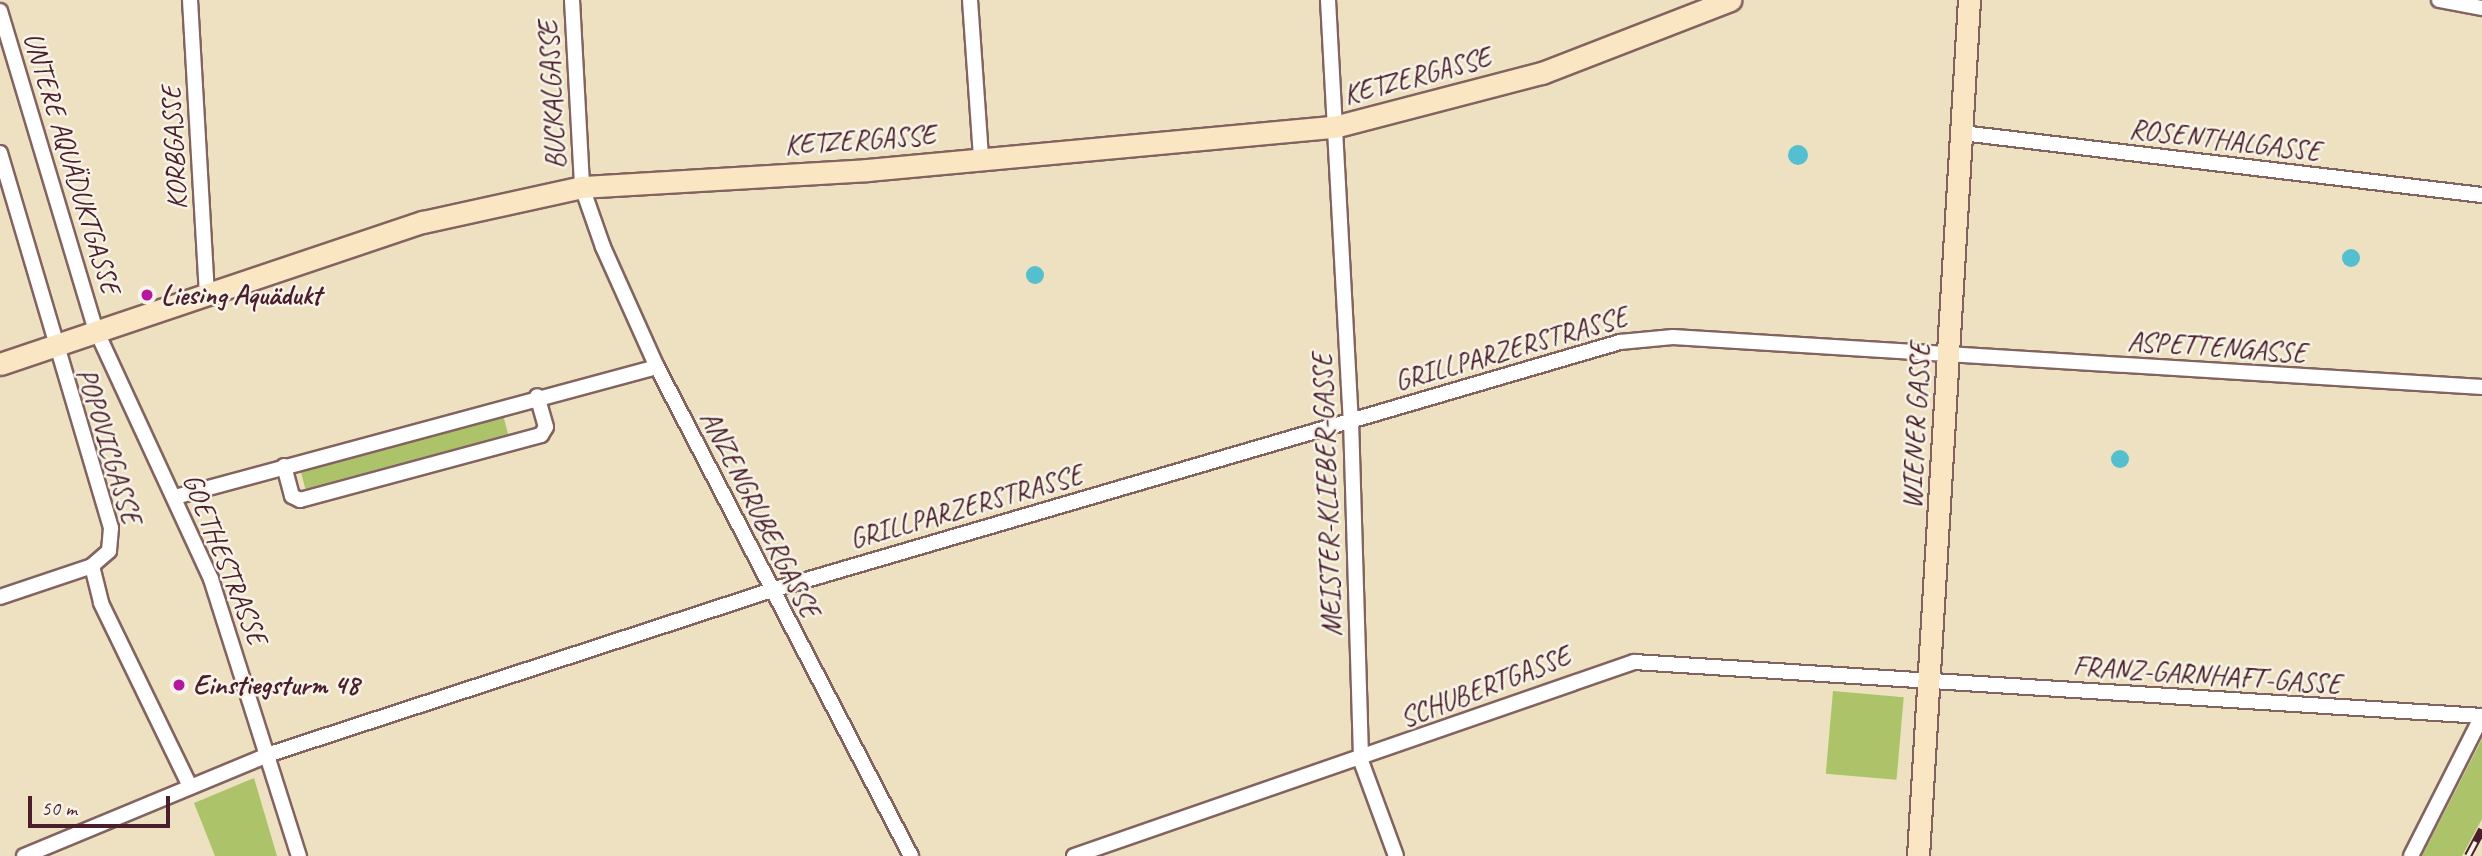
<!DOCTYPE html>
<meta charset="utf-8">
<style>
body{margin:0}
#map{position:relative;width:2482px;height:856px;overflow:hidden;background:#eee1c1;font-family:Caveat,sans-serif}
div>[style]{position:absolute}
.green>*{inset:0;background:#acc369;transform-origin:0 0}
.water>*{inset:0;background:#54c0cf}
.round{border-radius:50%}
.roads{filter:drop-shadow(2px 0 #836360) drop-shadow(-2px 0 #836360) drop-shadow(0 2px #836360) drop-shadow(0 -2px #836360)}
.minor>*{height:14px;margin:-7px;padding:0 7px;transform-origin:7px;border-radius:7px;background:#fff}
.secondary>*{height:21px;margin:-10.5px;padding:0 10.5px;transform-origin:10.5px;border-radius:10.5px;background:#fbe6c4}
.rail>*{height:8px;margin-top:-4px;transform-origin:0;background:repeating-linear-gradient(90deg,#f7f3e8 0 16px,#4a1f2b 0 32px);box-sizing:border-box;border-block:2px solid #4a1f2b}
.dots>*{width:19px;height:19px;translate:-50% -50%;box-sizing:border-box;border:4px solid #f7f3e8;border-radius:50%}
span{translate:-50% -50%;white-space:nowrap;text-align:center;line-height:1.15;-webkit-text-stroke:5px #f7f3e8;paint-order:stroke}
.street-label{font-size:28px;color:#4a1f2b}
.poi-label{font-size:28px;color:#4a1f2b;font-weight:700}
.left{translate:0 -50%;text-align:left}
.scale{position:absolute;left:28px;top:796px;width:142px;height:32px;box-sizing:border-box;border:4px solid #4a1f2b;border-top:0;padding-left:9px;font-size:21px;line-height:24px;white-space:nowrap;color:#4a1f2b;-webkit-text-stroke:5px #f7f3e8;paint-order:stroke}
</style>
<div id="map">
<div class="green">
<div style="left:503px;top:415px;width:20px;height:210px;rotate:75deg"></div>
<div style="left:1833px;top:691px;width:71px;height:83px;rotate:5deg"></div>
<div style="clip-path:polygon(2482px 739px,2482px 819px,2462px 856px,2422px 856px)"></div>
<div style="clip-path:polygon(254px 778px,277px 856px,215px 856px,194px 803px)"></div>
</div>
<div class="water">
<div class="round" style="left:1788px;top:145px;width:20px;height:20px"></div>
<div class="round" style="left:2342px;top:249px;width:18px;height:18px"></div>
<div class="round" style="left:1026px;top:266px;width:18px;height:18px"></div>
<div class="round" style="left:2111px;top:450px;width:18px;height:18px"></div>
</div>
<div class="roads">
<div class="minor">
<div style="left:190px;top:0;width:294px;rotate:86.7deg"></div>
<div style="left:572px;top:0;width:187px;rotate:86.9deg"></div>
<div style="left:582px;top:187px;width:64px;rotate:70.7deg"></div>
<div style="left:603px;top:247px;width:132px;rotate:65.8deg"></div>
<div style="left:657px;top:367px;width:551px;rotate:62.55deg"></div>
<div style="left:970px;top:0;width:159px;rotate:86deg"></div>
<div style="left:1328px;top:0;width:421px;rotate:86.9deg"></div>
<div style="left:1351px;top:420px;width:341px;rotate:88.3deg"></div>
<div style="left:1361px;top:761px;width:101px;rotate:69.8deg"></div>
<div style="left:2439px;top:0;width:44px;rotate:10.5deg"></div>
<div style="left:0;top:11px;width:333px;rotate:73.3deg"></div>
<div style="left:96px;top:330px;width:274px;rotate:65.2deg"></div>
<div style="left:211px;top:579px;width:291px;rotate:72.4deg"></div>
<div style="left:1962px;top:133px;width:524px;rotate:6.8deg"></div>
<div style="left:0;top:153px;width:391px;rotate:73.5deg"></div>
<div style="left:111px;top:528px;width:23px;rotate:95deg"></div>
<div style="left:109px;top:551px;width:23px;rotate:139deg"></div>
<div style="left:92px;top:566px;width:38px;rotate:76deg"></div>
<div style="left:101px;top:603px;width:201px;rotate:64.1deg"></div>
<div style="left:284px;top:466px;width:31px;rotate:75deg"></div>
<div style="left:292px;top:496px;width:9px;rotate:27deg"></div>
<div style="left:300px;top:500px;width:250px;rotate:-15.1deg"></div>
<div style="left:541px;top:435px;width:9px;rotate:-58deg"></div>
<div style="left:546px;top:427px;width:32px;rotate:-106deg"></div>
<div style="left:175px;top:497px;width:499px;rotate:-15.1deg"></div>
<div style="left:0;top:597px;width:97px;rotate:-18.6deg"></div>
<div style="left:24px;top:856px;width:266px;rotate:-22.5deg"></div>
<div style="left:270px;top:754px;width:528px;rotate:-18.09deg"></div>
<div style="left:772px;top:590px;width:884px;rotate:-16.3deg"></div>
<div style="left:1620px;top:342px;width:53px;rotate:-5.4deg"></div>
<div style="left:1673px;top:337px;width:811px;rotate:3.54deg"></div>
<div style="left:1074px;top:856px;width:593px;rotate:-19.11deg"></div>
<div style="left:1634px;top:662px;width:850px;rotate:3.64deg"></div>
<div style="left:2411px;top:856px;width:157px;rotate:-63.1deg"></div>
</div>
<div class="secondary">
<div style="left:0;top:364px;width:446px;rotate:-18.6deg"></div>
<div style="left:423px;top:222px;width:163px;rotate:-12.4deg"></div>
<div style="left:582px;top:187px;width:286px;rotate:-3.4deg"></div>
<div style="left:867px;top:170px;width:469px;rotate:-5.3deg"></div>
<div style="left:1334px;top:127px;width:215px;rotate:-14.6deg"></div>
<div style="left:1542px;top:73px;width:202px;rotate:-21.2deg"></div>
<div style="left:1918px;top:856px;width:858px;rotate:-86.59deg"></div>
</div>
</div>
<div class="rail">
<div style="left:2468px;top:856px;width:30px;rotate:-62deg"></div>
</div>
<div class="dots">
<div style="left:147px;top:295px;background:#b5179e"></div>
<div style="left:179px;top:685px;background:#b5179e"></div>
</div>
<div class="street-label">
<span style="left:1417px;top:76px;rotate:-15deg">KETZERGASSE</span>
<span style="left:552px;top:95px;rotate:-93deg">BUCKALGASSE</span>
<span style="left:860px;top:140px;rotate:-4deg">KETZERGASSE</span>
<span style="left:2225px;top:140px;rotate:7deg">ROSENTHALGASSE</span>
<span style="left:174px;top:148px;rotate:-93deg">KORBGASSE</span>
<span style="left:72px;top:163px;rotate:73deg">UNTERE AQUÄDUKTGASSE</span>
<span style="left:2217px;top:347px;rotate:4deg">ASPETTENGASSE</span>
<span style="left:1511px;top:349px;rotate:-16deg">GRILLPARZERSTRASSE</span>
<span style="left:1916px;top:426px;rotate:-87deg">WIENER GASSE</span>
<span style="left:109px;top:446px;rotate:73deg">POPOVICGASSE</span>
<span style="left:1327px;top:495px;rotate:-92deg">MEISTER-KLIEBER-GASSE</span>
<span style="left:966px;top:507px;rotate:-16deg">GRILLPARZERSTRASSE</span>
<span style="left:760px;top:514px;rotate:63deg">ANZENGRUBERGASSE</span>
<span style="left:225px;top:559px;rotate:68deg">GOETHESTRASSE</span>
<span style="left:2207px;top:675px;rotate:4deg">FRANZ-GARNHAFT-GASSE</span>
<span style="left:1485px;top:687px;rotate:-21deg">SCHUBERTGASSE</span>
</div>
<div class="poi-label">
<span class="left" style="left:161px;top:295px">Liesing Aquädukt</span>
<span class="left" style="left:193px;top:685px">Einstiegsturm 48</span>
</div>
<div class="scale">50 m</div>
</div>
